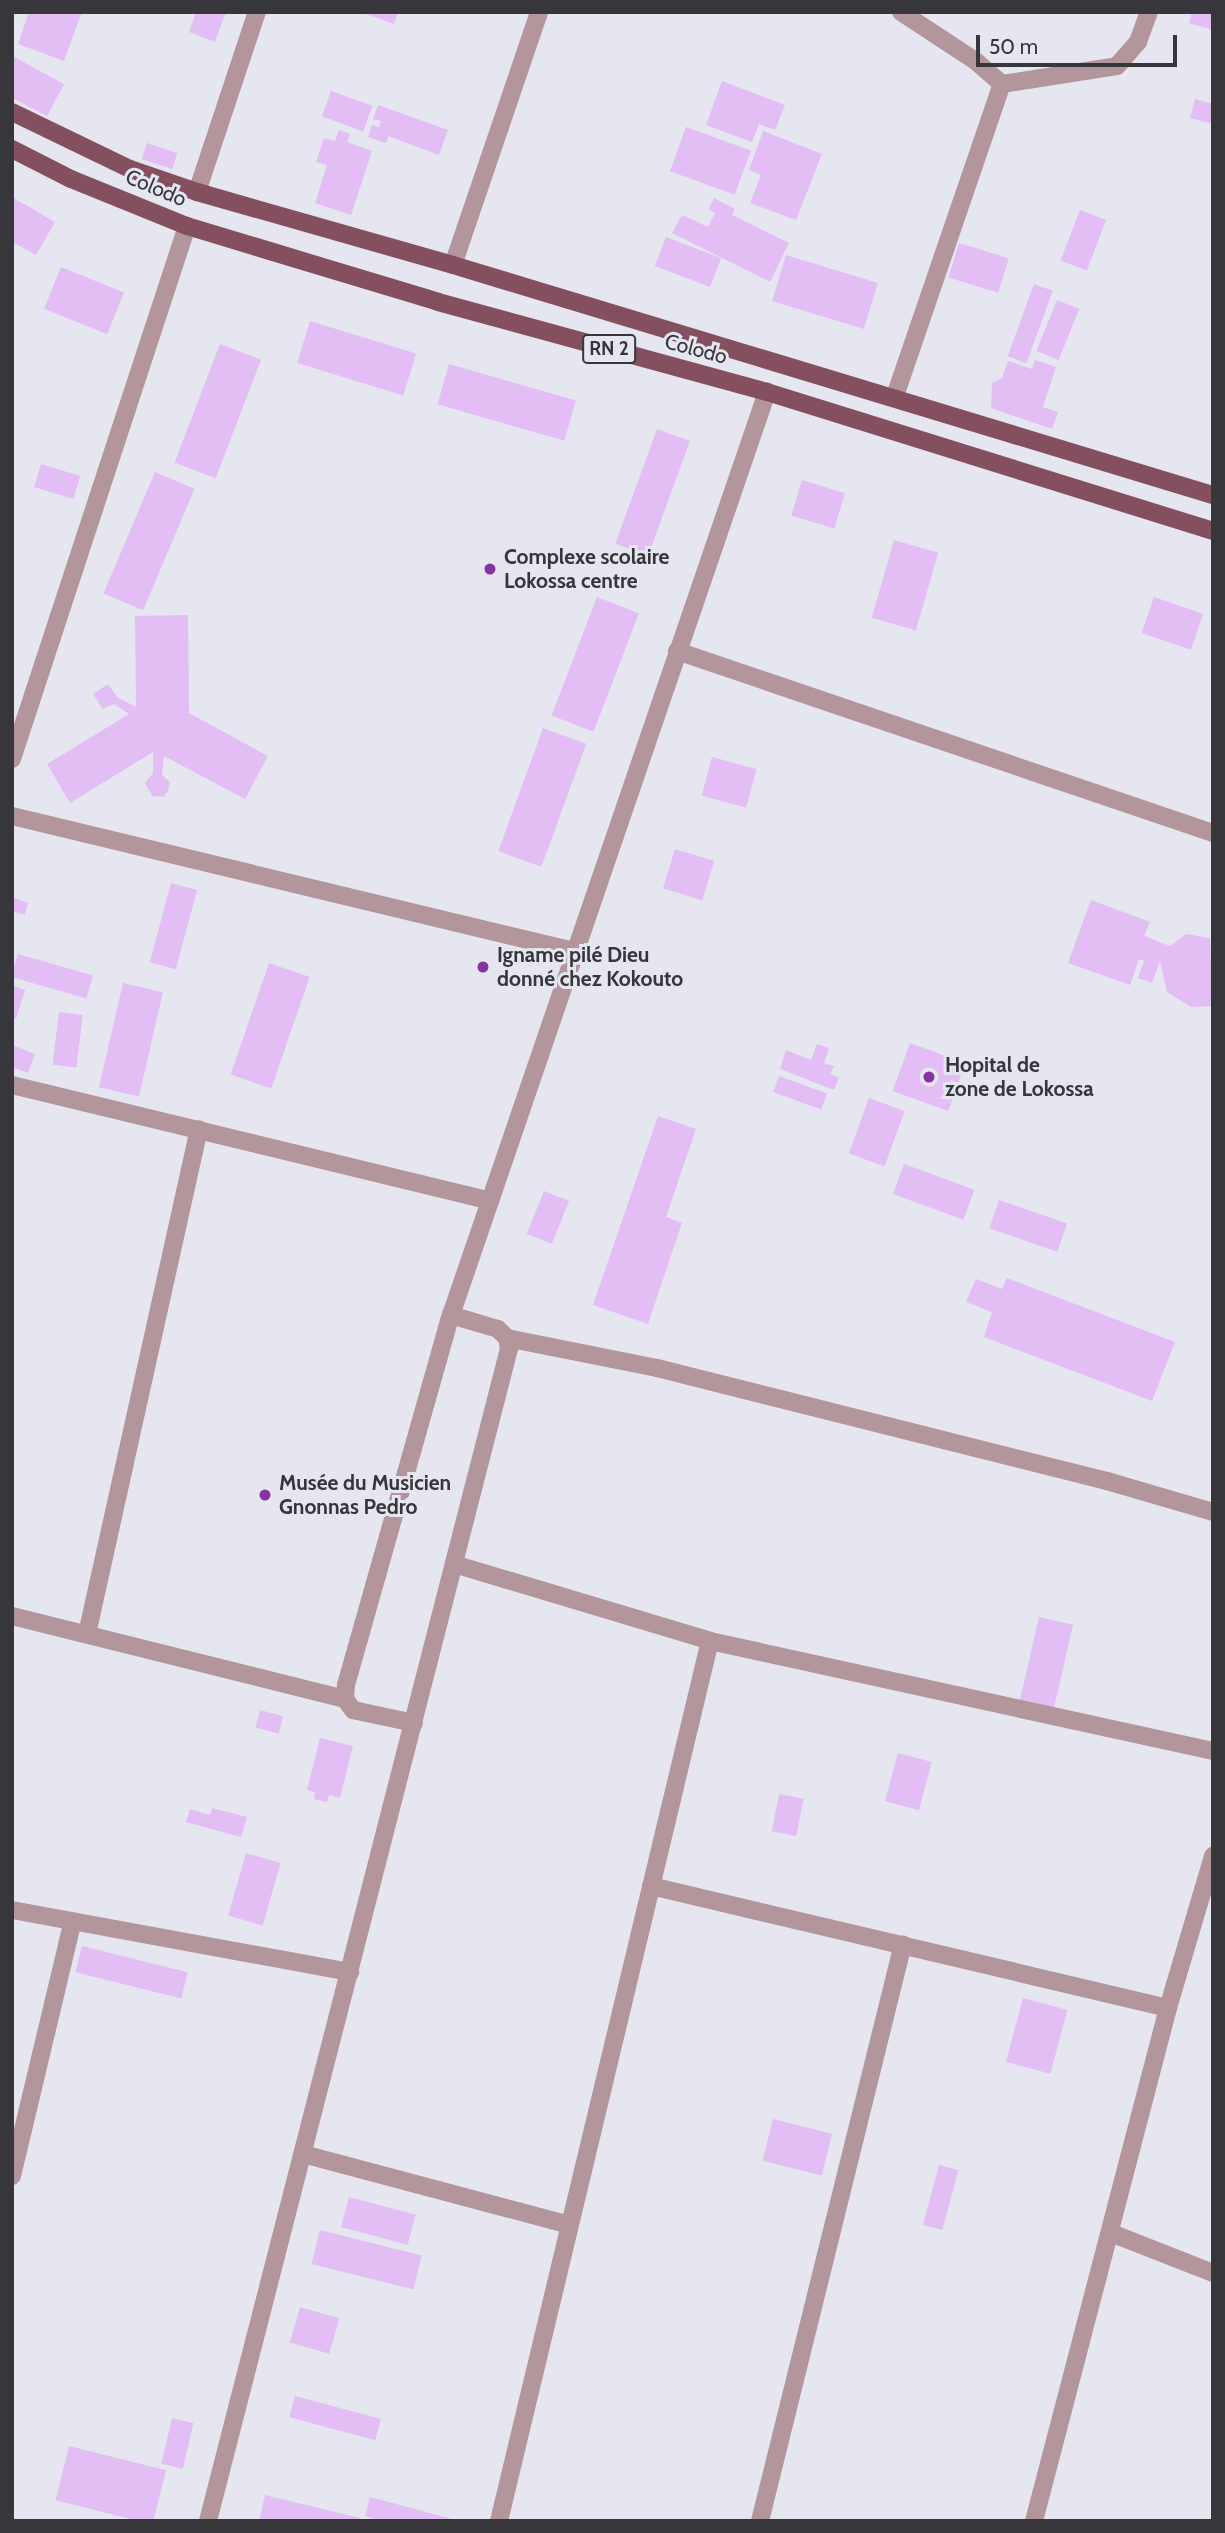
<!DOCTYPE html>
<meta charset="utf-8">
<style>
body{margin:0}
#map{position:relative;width:1225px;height:2533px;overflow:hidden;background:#e5e6f0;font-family:Cabin,sans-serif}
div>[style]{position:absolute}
.building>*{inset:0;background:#e2bef5;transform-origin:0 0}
.minor>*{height:18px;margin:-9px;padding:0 9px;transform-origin:9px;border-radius:9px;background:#b3959c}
.major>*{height:18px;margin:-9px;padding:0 9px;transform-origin:9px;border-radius:9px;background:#84505f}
.dots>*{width:19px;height:19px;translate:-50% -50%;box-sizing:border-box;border:4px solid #e5e6f0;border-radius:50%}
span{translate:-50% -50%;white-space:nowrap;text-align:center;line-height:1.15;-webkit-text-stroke:6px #e5e6f0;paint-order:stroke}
.shield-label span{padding:2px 5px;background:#e5e6f0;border:2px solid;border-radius:5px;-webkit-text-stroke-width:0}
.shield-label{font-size:19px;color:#37373b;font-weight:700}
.street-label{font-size:21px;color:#37373b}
.poi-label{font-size:21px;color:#37373b;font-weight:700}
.left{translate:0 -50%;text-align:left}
.frame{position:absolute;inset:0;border:14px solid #37373b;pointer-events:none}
.scale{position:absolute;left:976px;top:35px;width:201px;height:32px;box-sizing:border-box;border:4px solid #37373b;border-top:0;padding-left:9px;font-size:21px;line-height:24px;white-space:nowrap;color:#37373b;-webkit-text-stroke:5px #e5e6f0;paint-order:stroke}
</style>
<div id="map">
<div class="building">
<div style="clip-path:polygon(29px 12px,82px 12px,64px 61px,18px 44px)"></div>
<div style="clip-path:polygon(196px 12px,226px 12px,215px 42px,189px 32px)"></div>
<div style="clip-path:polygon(360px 12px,398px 12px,394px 24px)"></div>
<div style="clip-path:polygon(1192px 12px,1213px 12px,1213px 30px,1189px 23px)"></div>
<div style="clip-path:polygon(12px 56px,64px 84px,47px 116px,12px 98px)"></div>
<div style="clip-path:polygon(722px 81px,785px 105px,775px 130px,759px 124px,752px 142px,706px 125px)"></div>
<div style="left:331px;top:91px;width:44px;height:27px;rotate:20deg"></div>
<div style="clip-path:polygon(1195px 99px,1213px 104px,1213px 124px,1190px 118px)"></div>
<div style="clip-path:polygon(378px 105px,448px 130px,439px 155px,388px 136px,386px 143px,368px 137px,372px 125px,379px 127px,381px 121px,373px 119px)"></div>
<div style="left:686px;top:127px;width:69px;height:47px;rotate:20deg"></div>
<div style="clip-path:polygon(339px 130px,350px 134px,347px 142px,372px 151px,351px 215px,315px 203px,327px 165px,316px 162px,324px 138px,335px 141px)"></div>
<div style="clip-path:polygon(763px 131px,822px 154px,796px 220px,750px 203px,761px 175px,749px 170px)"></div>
<div style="left:147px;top:143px;width:32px;height:17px;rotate:18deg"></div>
<div style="clip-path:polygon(12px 197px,55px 222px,36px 255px,12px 242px)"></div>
<div style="clip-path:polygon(714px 198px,735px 209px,732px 215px,789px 243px,770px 282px,672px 233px,682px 215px,708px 227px,715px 213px,708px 209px)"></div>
<div style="left:1080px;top:210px;width:28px;height:54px;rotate:21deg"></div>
<div style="left:666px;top:237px;width:59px;height:31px;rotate:21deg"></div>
<div style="left:959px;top:243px;width:52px;height:36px;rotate:17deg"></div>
<div style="left:786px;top:255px;width:96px;height:48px;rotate:17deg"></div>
<div style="left:61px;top:267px;width:68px;height:45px;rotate:22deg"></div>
<div style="left:1034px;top:284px;width:20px;height:77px;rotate:20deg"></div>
<div style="left:1057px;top:300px;width:24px;height:55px;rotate:22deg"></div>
<div style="left:310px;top:321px;width:111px;height:44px;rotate:17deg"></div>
<div style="left:220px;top:344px;width:44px;height:127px;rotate:21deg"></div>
<div style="clip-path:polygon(1035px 360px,1056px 367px,1043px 407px,1058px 412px,1052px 429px,991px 408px,992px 383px,1002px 378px,1008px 361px,1032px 369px)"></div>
<div style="left:449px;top:364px;width:132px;height:42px;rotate:16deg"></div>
<div style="left:657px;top:429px;width:35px;height:122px;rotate:20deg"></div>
<div style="left:41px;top:464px;width:41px;height:24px;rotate:17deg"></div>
<div style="left:155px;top:472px;width:43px;height:132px;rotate:23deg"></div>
<div style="left:802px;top:480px;width:45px;height:37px;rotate:17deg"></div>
<div style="left:894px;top:540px;width:46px;height:81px;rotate:16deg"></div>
<div style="left:597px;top:597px;width:45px;height:127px;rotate:21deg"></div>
<div style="left:1154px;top:597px;width:52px;height:38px;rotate:19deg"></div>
<div style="clip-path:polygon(188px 615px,189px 713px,268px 756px,245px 799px,164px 756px,162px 775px,170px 782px,168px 791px,164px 797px,152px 796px,145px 783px,153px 773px,153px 752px,70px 803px,47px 764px,129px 714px,114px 704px,103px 709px,93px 694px,108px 684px,117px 697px,136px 707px,135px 616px)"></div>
<div style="left:543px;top:728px;width:46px;height:131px;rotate:20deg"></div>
<div style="left:712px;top:757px;width:46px;height:40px;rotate:15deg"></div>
<div style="left:675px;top:849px;width:41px;height:41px;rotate:17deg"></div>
<div style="left:171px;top:883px;width:27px;height:82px;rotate:15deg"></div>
<div style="clip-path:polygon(12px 897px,28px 903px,25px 915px,12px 911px)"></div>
<div style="clip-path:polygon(1091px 900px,1150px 922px,1144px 936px,1170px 946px,1186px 934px,1210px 938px,1213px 1006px,1191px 1007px,1167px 992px,1160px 961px,1152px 983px,1138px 978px,1144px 961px,1139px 959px,1130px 985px,1068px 963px)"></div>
<div style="left:18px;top:954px;width:78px;height:24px;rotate:16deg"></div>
<div style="left:269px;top:963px;width:43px;height:118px;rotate:19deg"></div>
<div style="left:123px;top:983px;width:41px;height:107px;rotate:13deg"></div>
<div style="clip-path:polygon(13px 986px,25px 990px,16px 1019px,12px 1017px)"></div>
<div style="left:59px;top:1012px;width:24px;height:53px;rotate:7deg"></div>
<div style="left:910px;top:1043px;width:59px;height:51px;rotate:20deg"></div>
<div style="clip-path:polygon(817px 1044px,829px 1048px,824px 1063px,834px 1066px,830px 1074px,839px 1078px,834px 1090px,780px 1069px,786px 1050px,811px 1060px)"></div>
<div style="clip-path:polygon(12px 1045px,35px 1054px,28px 1073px,12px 1067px)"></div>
<div style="left:779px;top:1076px;width:51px;height:17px;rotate:20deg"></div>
<div style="left:869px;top:1098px;width:38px;height:59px;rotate:20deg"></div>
<div style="clip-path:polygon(658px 1116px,696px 1129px,666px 1217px,682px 1223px,648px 1324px,593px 1305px)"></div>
<div style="left:904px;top:1164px;width:75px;height:32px;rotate:20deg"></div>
<div style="left:544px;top:1191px;width:27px;height:46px;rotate:22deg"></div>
<div style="left:999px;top:1200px;width:72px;height:30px;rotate:19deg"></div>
<div style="clip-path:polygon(1007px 1278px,1175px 1342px,1152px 1401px,984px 1337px,992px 1312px,966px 1302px,976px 1279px,1002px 1289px)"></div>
<div style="left:1039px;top:1617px;width:35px;height:85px;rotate:13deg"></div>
<div style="left:260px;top:1710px;width:24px;height:18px;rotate:15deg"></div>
<div style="clip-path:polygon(320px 1738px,353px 1746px,340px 1798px,329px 1795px,327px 1802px,314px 1799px,315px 1792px,307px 1790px)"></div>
<div style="left:898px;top:1753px;width:35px;height:50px;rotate:15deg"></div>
<div style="left:779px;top:1794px;width:25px;height:38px;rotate:11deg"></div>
<div style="clip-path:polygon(212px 1808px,247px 1817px,241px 1837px,186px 1822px,190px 1809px,210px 1815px)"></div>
<div style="left:246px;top:1853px;width:36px;height:65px;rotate:16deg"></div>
<div style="left:82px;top:1946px;width:109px;height:27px;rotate:14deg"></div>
<div style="left:1023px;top:1998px;width:46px;height:66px;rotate:15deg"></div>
<div style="left:773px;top:2119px;width:61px;height:43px;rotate:14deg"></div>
<div style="left:939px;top:2165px;width:20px;height:62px;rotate:15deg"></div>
<div style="left:349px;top:2197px;width:69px;height:31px;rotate:15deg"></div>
<div style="left:320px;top:2230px;width:105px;height:35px;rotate:14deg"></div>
<div style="left:300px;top:2307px;width:41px;height:37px;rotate:16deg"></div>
<div style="left:295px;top:2396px;width:89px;height:22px;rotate:15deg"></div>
<div style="left:172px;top:2418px;width:22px;height:47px;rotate:13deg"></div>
<div style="left:69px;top:2446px;width:100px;height:56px;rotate:14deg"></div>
<div style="clip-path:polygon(265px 2495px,360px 2518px,360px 2521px,259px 2521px)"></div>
<div style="clip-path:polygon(370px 2497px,456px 2520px,456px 2521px,381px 2521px,365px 2516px)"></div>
</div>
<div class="minor">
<div style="left:1002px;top:84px;width:116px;rotate:-8.9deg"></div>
<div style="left:1117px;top:66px;width:32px;rotate:-49deg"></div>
<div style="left:1138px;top:42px;width:32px;rotate:-70deg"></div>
<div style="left:197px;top:192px;width:190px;rotate:-71.6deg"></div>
<div style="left:453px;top:265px;width:267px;rotate:-71.2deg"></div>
<div style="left:895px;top:396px;width:330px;rotate:-71.1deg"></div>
<div style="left:1002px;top:84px;width:33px;rotate:-139deg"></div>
<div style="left:977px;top:62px;width:91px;rotate:-146.7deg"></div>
<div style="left:677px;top:651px;width:566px;rotate:18.76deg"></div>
<div style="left:12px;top:759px;width:561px;rotate:-71.82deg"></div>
<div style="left:12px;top:816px;width:578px;rotate:13.51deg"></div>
<div style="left:12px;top:1085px;width:492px;rotate:13.6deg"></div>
<div style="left:507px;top:1338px;width:153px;rotate:11.3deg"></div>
<div style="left:657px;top:1368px;width:464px;rotate:14.1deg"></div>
<div style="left:1107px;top:1481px;width:110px;rotate:16.3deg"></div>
<div style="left:454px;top:1564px;width:267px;rotate:16.7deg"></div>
<div style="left:710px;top:1641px;width:515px;rotate:12.34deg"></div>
<div style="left:12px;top:1616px;width:343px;rotate:14deg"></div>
<div style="left:87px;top:1634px;width:517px;rotate:-77.5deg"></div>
<div style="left:414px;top:1723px;width:62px;rotate:-168deg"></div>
<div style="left:353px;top:1710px;width:14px;rotate:-126deg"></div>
<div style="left:345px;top:1699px;width:14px;rotate:-86deg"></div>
<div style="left:346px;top:1685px;width:385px;rotate:-74.2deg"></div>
<div style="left:451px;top:1315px;width:976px;rotate:-71.1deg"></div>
<div style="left:651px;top:1886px;width:531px;rotate:13.28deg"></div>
<div style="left:12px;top:1910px;width:344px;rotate:10.4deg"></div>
<div style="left:303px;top:2154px;width:276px;rotate:14.9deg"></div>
<div style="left:12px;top:2176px;width:258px;rotate:-76.6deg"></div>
<div style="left:1111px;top:2233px;width:110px;rotate:21.4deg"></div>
<div style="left:208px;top:2521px;width:1210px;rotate:-75.6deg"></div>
<div style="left:509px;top:1349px;width:11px;rotate:-100deg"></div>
<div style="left:507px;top:1338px;width:13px;rotate:-135deg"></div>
<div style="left:498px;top:1329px;width:49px;rotate:-163.4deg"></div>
<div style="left:499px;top:2521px;width:905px;rotate:-76.52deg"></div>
<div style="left:760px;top:2521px;width:594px;rotate:-76.08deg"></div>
<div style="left:1034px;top:2521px;width:530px;rotate:-75.36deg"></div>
<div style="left:1168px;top:2008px;width:159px;rotate:-73.5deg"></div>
</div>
<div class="major">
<div style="left:12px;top:112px;width:131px;rotate:25.8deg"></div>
<div style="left:130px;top:169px;width:71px;rotate:18.9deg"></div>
<div style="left:197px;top:192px;width:266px;rotate:15.9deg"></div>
<div style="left:453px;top:265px;width:794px;rotate:16.84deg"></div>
<div style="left:12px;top:149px;width:66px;rotate:27deg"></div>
<div style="left:71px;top:179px;width:125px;rotate:22.1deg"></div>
<div style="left:187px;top:226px;width:262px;rotate:16.8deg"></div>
<div style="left:438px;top:302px;width:341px;rotate:15.3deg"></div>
<div style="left:767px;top:392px;width:467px;rotate:17.3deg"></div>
</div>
<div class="dots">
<div style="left:490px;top:569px;background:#8633a1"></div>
<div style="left:483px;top:967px;background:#8633a1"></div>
<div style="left:929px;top:1077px;background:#8633a1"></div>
<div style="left:265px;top:1495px;background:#8633a1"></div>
</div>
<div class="shield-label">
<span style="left:609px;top:349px">RN 2</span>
</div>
<div class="street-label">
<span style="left:156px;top:188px;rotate:23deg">Colodo</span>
<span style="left:696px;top:349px;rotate:15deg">Colodo</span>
</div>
<div class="poi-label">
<span class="left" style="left:504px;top:569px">Complexe scolaire<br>Lokossa centre</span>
<span class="left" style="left:497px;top:967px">Igname pilé Dieu<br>donné chez Kokouto</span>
<span class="left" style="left:945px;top:1077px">Hopital de<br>zone de Lokossa</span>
<span class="left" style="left:279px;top:1495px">Musée du Musicien<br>Gnonnas Pedro</span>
</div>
<div class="frame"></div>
<div class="scale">50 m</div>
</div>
